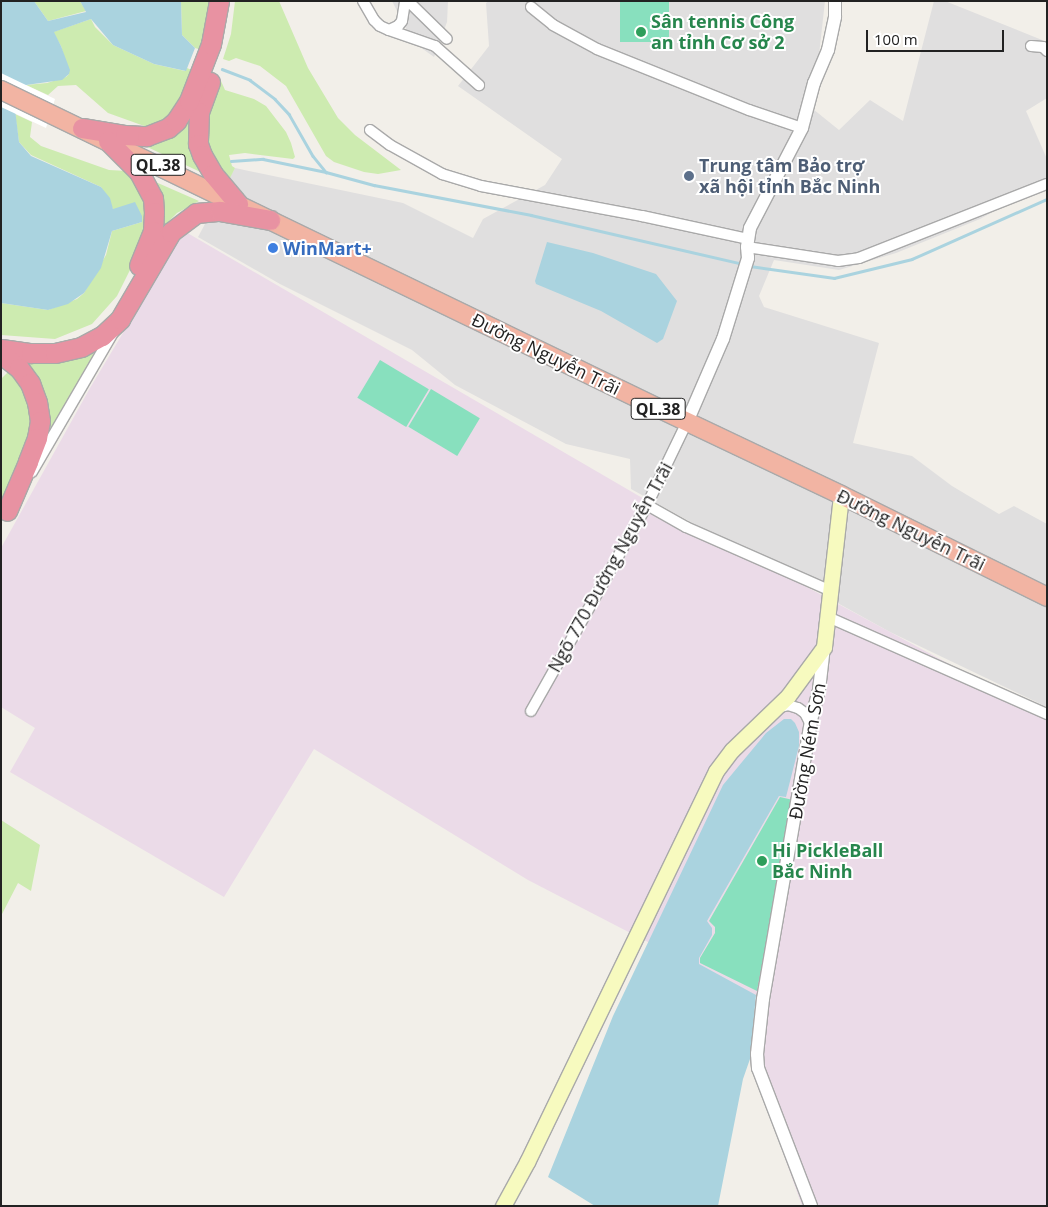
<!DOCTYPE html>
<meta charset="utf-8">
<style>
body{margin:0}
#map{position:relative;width:1048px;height:1207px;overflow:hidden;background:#f2efe9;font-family:"Open Sans",sans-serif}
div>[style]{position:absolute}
.residential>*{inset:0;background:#e0dfdf}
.industrial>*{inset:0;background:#ebdbe8}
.grass>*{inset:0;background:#cdebb0}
.pitch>*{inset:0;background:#88e0be;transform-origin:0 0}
.water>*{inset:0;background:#aad3df}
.pier>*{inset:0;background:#fff}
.stream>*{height:2.5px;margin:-1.25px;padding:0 1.25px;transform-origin:1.25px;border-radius:1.25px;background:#aad3df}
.roads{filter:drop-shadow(1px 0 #a9a9a9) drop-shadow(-1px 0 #a9a9a9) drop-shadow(0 1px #a9a9a9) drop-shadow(0 -1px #a9a9a9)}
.minor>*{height:10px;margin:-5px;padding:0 5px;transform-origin:5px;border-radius:5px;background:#fff}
.tertiary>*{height:12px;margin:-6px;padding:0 6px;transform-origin:6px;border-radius:6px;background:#fff}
.secondary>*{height:15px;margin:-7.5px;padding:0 7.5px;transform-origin:7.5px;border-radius:7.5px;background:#f7fabf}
.trunk>*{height:18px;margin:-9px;padding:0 9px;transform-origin:9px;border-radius:9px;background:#f2b4a3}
.motorway>*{height:19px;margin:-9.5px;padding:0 9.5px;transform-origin:9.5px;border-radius:9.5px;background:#e892a2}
.dots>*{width:14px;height:14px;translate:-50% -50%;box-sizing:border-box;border:2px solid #fff;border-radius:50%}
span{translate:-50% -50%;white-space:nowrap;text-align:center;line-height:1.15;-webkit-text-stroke:4px #fff;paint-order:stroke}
.shield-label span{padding:1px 4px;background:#fff;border:1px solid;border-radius:4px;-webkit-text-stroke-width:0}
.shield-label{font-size:16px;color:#222;font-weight:700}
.leisure-label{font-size:18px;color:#27864d;font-weight:700}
.left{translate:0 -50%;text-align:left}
.service-label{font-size:18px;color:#4e5e75;font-weight:700}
.shop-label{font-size:18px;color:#366cbe;font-weight:700}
.street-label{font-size:18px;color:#222}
.frame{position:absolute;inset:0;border:2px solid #222;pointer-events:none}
.scale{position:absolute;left:866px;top:30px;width:138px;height:22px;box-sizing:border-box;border:2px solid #222;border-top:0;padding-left:6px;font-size:15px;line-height:18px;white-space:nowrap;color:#222;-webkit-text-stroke:4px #fff;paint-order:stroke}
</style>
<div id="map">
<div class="residential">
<div style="clip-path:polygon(392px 1px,448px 1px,447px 22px,434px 57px,413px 42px)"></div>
<div style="clip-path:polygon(489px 1px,825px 1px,813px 109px,839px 130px,870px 100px,903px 121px,934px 1px,945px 1px,1047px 42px,1047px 98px,1026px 111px,1047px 159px,1047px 182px,980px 219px,896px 253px,839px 270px,774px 260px,759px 296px,764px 307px,879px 343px,853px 443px,912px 456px,952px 486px,999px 514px,1014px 506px,1047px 524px,1047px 707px,890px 632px,631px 489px,630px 459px,566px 444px,455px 385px,412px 350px,280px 284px,198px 237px,235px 168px,403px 203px,473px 238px,483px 219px,545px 185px,562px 159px,458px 86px,489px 46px,486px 3px)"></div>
</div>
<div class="industrial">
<div style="clip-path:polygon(184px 231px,639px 496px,1047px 717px,1047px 1206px,802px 1206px,766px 1105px,758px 999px,528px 880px,314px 749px,224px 897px,10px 772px,35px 728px,1px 707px,1px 548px,90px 388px)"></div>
</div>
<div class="grass">
<div style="clip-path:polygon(34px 1px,80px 1px,86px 11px,48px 21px)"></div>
<div style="clip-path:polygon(181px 1px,214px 1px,202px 50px,195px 48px,182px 35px)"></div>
<div style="clip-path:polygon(235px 1px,279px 1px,308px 68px,338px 118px,355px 135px,401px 170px,378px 174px,364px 172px,334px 162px,326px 156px,286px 86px,260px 66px,236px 58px,229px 61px,223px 59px,231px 34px)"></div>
<div style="clip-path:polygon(91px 19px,95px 27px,113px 45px,154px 64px,185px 71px,187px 68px,194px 71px,170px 118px,147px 127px,108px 113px,76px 85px,58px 86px,48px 95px,26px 85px,47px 83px,66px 77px,69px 74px,61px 46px,53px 32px)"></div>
<div style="clip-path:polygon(215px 79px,221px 81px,225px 90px,254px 99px,266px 106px,286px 132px,291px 143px,295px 157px,293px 159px,245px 153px,229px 155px,232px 166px,235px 168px,229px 180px,211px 156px,204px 134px)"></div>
<div style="clip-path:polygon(192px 104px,211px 177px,143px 145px)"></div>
<div style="clip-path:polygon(15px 114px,32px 122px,30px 137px,41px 146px,109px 170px,127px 171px,142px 185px,148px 215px,134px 262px,117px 296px,92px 324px,55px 339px,1px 335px,1px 303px,48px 310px,77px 299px,84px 293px,106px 255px,112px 231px,142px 222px,141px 216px,113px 209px,101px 187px,31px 155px,19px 142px)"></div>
<div style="clip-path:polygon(151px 180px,199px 201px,177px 213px,162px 228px)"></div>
<div style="clip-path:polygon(95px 349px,97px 352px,45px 443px,16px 359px)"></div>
<div style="clip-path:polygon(10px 370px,24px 387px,34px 433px,1px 501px,1px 379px)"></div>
<div style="clip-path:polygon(1px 820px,40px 845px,31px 891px,18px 883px,1px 916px)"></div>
</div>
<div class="pitch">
<div style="left:620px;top:1px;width:49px;height:41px"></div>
<div style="left:380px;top:360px;width:57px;height:44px;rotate:31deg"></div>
<div style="left:431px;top:389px;width:57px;height:44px;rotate:31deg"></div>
<div style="clip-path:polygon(780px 797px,793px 800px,757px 991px,700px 963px,700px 958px,715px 933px,715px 927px,709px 921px)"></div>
</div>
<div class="water">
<div style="clip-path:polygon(1px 1px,34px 1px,48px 21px,86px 12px,80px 1px,181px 1px,182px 35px,195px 48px,186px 71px,154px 64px,113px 45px,91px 19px,54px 32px,61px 46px,70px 70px,69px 74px,62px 80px,26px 85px,15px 109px,19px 142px,31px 156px,101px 187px,110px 198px,113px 209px,135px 202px,142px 216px,142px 222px,112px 231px,101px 268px,84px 293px,68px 304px,48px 310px,1px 303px)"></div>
<div style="clip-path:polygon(547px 242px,593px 253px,656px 274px,677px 301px,663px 339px,657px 343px,601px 311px,536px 284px,535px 281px)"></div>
<div style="clip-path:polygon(784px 719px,791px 719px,795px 723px,799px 732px,799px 746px,786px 797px,779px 796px,707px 921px,712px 928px,712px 935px,699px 958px,699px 964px,756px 995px,750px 1059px,743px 1079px,718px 1206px,595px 1206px,548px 1177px,613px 1016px,723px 785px,766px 733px)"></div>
</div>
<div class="pier">
<div style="clip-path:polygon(1px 73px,55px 99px,46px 128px,1px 107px)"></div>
</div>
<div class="stream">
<div style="left:222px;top:69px;width:30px;rotate:21deg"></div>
<div style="left:250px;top:80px;width:31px;rotate:37deg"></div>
<div style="left:275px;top:99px;width:21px;rotate:47deg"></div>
<div style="left:289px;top:114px;width:48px;rotate:60.3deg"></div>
<div style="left:313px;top:156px;width:21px;rotate:51deg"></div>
<div style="left:231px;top:161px;width:32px;rotate:-4deg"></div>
<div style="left:263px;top:159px;width:64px;rotate:11.7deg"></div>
<div style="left:326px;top:172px;width:50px;rotate:15.2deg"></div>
<div style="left:374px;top:185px;width:160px;rotate:10.8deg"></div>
<div style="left:531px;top:215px;width:218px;rotate:13deg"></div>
<div style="left:750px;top:266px;width:85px;rotate:8.1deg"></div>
<div style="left:834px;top:278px;width:80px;rotate:-13.7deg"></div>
<div style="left:912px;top:259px;width:148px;rotate:-24deg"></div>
</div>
<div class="roads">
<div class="minor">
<div style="left:363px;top:1px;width:22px;rotate:60deg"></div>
<div style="left:374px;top:20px;width:8px;rotate:45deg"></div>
<div style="left:380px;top:26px;width:10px;rotate:24deg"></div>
<div style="left:389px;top:30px;width:10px;rotate:-24deg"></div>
<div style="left:398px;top:26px;width:6px;rotate:-51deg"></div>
<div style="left:402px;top:21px;width:20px;rotate:-81deg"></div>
<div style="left:408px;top:1px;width:54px;rotate:44.3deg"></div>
<div style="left:531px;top:7px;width:28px;rotate:39deg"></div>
<div style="left:553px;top:25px;width:50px;rotate:28.6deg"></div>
<div style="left:597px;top:49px;width:164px;rotate:21.9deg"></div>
<div style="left:749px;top:110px;width:56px;rotate:18.8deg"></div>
<div style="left:389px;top:30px;width:49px;rotate:19.2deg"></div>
<div style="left:435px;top:46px;width:59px;rotate:41.6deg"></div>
<div style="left:1031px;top:46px;width:12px;rotate:5deg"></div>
<div style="left:1043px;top:47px;width:6px;rotate:45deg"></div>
<div style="left:370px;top:130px;width:25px;rotate:37deg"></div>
<div style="left:390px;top:145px;width:60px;rotate:29.1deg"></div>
<div style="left:442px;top:174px;width:41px;rotate:17.1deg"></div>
<div style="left:481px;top:186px;width:164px;rotate:10.6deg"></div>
<div style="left:642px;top:216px;width:108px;rotate:12.2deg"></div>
<div style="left:747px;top:247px;width:92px;rotate:8.7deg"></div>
<div style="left:838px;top:261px;width:21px;rotate:-8deg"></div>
<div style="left:859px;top:258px;width:202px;rotate:-21.5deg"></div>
<div style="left:32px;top:472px;width:161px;rotate:-59.8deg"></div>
<div style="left:647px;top:505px;width:45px;rotate:29.4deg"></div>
<div style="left:686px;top:527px;width:158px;rotate:23.8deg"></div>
<div style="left:828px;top:617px;width:240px;rotate:23.9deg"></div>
<div style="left:777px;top:708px;width:11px;rotate:-15deg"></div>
<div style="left:788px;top:705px;width:10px;rotate:17deg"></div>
<div style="left:798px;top:708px;width:9px;rotate:36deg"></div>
<div style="left:805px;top:713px;width:13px;rotate:63deg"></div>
<div style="left:531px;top:711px;width:236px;rotate:-60.6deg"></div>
<div style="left:647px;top:505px;width:92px;rotate:-64.3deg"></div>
</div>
<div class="tertiary">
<div style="left:687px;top:422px;width:90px;rotate:-66.6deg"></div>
<div style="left:723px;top:339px;width:85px;rotate:-72.8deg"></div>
<div style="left:748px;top:258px;width:11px;rotate:-95deg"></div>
<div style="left:747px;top:247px;width:19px;rotate:-81deg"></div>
<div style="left:750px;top:228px;width:113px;rotate:-62.5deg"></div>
<div style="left:802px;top:128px;width:47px;rotate:-75.1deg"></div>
<div style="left:814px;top:83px;width:36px;rotate:-67deg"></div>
<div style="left:828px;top:50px;width:34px;rotate:-78deg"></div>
<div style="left:835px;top:17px;width:16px;rotate:-90deg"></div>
<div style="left:811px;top:1206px;width:148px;rotate:-111deg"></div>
<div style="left:758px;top:1068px;width:14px;rotate:-94deg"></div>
<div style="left:757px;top:1054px;width:55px;rotate:-83.8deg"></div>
<div style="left:763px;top:999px;width:283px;rotate:-80.2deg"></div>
<div style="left:811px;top:720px;width:31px;rotate:-75deg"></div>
<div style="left:819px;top:690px;width:43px;rotate:-83.4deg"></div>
</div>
<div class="secondary">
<div style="left:503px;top:1206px;width:50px;rotate:-61.4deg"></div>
<div style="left:527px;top:1162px;width:434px;rotate:-64.2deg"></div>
<div style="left:716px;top:771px;width:26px;rotate:-53deg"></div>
<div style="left:732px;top:750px;width:78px;rotate:-44deg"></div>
<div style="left:788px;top:696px;width:61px;rotate:-53.7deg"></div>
<div style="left:824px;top:647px;width:153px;rotate:-83.6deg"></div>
</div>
<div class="trunk">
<div style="left:1px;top:90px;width:732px;rotate:25.83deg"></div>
<div style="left:660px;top:409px;width:200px;rotate:25.4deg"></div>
<div style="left:841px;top:495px;width:230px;rotate:26.3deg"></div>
</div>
<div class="motorway">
<div style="left:210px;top:82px;width:32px;rotate:110deg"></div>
<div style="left:199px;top:112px;width:32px;rotate:92deg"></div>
<div style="left:198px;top:144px;width:12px;rotate:70deg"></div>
<div style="left:202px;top:155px;width:22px;rotate:60deg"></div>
<div style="left:213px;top:174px;width:39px;rotate:50deg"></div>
<div style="left:82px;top:128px;width:44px;rotate:9.2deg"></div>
<div style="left:125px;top:135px;width:22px;rotate:3deg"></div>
<div style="left:147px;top:136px;width:22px;rotate:-21deg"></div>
<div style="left:168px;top:128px;width:11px;rotate:-41deg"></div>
<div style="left:176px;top:121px;width:24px;rotate:-57deg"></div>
<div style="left:189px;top:101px;width:61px;rotate:-68.9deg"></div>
<div style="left:211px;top:44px;width:44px;rotate:-79.5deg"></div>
<div style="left:108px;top:141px;width:44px;rotate:45deg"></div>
<div style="left:139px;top:172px;width:30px;rotate:62deg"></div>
<div style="left:153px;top:198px;width:14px;rotate:86deg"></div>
<div style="left:154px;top:212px;width:19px;rotate:93deg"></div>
<div style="left:153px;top:231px;width:37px;rotate:112deg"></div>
<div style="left:1px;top:349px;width:30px;rotate:8deg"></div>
<div style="left:31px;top:353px;width:24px"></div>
<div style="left:55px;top:353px;width:27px;rotate:-13deg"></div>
<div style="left:81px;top:347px;width:24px;rotate:-28deg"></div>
<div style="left:102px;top:336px;width:25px;rotate:-43deg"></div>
<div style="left:120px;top:319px;width:101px;rotate:-59.6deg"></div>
<div style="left:171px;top:232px;width:31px;rotate:-37deg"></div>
<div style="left:196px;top:213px;width:24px;rotate:-5deg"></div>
<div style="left:220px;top:211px;width:51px;rotate:10.2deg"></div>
<div style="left:1px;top:354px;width:23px;rotate:38deg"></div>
<div style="left:19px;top:368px;width:19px;rotate:54deg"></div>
<div style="left:30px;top:383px;width:20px;rotate:70deg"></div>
<div style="left:37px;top:402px;width:19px;rotate:81deg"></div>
<div style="left:40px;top:421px;width:17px;rotate:100deg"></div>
<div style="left:37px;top:438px;width:26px;rotate:111deg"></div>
<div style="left:28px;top:462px;width:53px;rotate:113.2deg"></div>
</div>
</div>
<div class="dots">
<div style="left:641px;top:32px;background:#2e9e5b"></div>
<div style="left:689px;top:176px;background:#5c6f8a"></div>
<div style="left:273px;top:248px;background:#3f7fe0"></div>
<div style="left:762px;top:861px;background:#2e9e5b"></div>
</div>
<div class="shield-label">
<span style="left:158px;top:165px">QL.38</span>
<span style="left:658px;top:409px">QL.38</span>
</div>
<div class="leisure-label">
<span class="left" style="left:651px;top:32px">Sân tennis Công<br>an tỉnh Cơ sở 2</span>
<span class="left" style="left:772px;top:861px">Hi PickleBall<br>Bắc Ninh</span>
</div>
<div class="service-label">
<span class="left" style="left:699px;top:176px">Trung tâm Bảo trợ<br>xã hội tỉnh Bắc Ninh</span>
</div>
<div class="shop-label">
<span class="left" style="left:283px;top:248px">WinMart+</span>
</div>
<div class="street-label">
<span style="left:546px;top:354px;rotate:26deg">Đường Nguyễn Trãi</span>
<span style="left:911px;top:530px;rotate:26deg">Đường Nguyễn Trãi</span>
<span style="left:610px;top:567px;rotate:-61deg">Ngõ 770 Đường Nguyễn Trãi</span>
<span style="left:807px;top:751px;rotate:-80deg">Đường Ném Sơn</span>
</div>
<div class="frame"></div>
<div class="scale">100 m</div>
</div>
